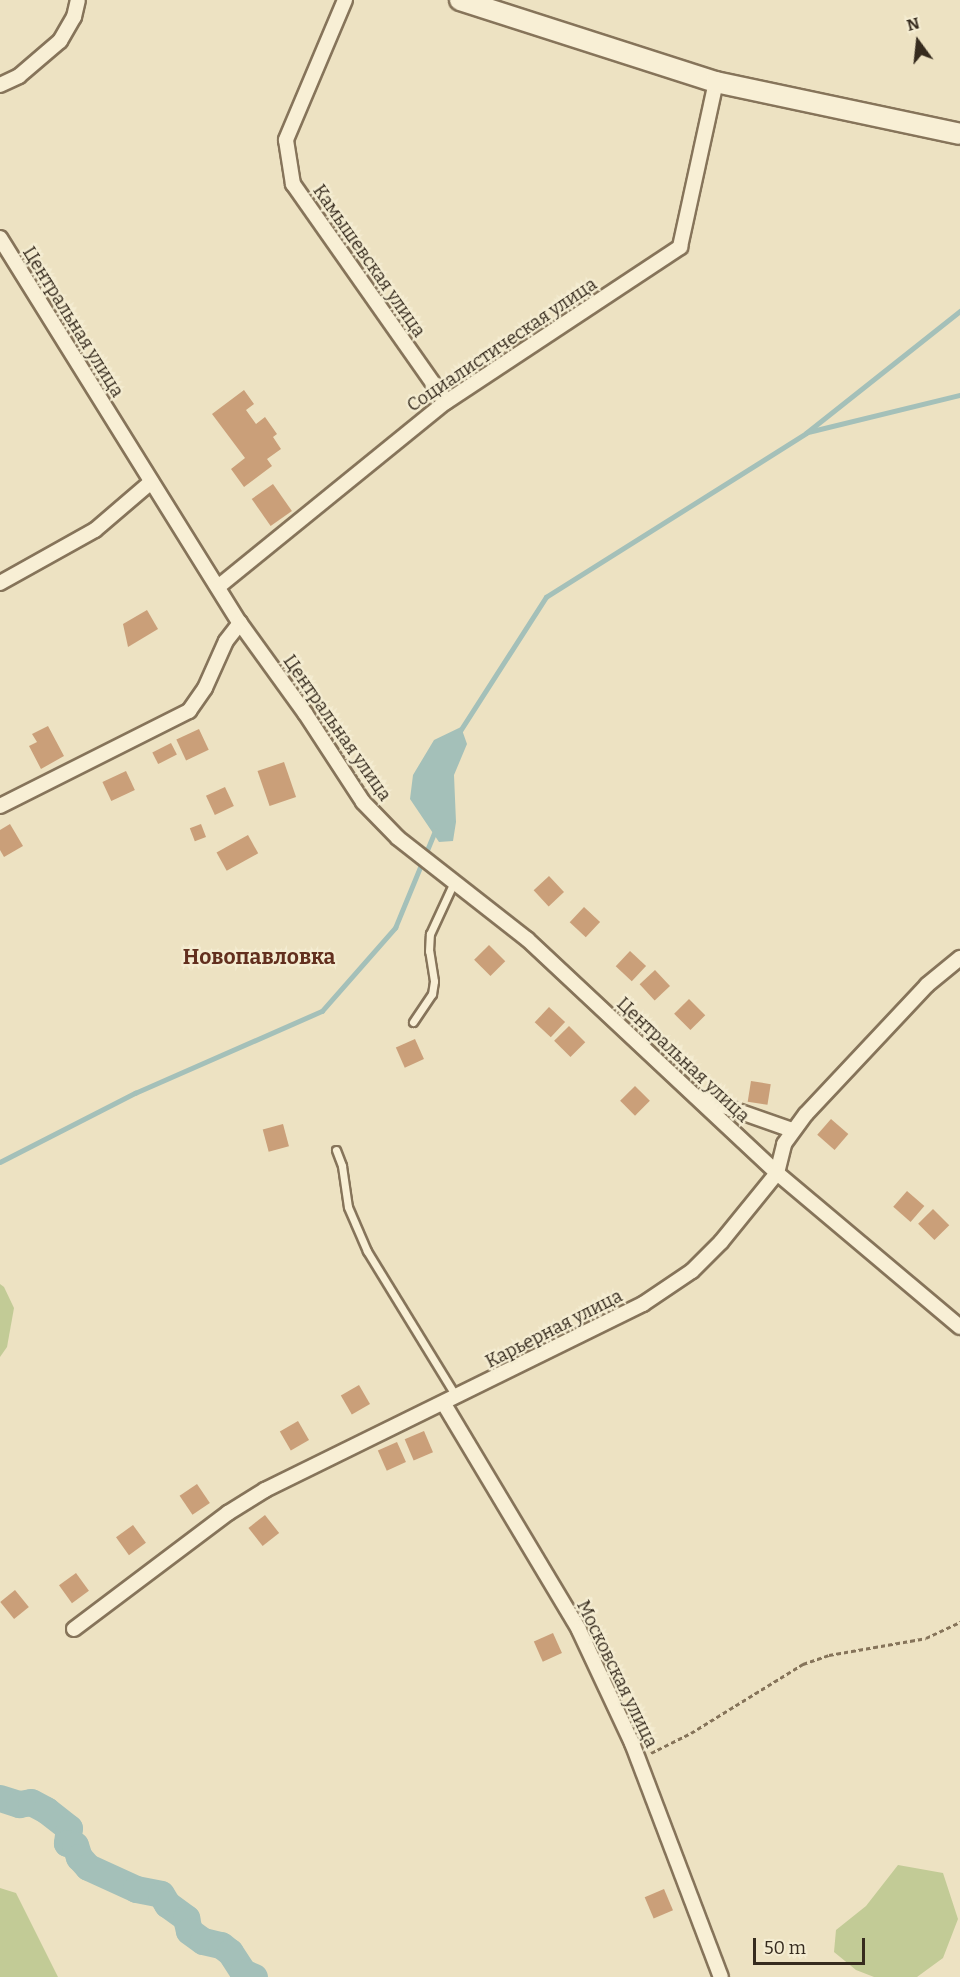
<!DOCTYPE html>
<meta charset="utf-8">
<style>
body{margin:0}
#map{position:relative;width:960px;height:1977px;overflow:hidden;background:#ede2c2;font-family:Bitter,serif}
div>[style]{position:absolute}
.green>*{inset:0;background:#c2cb96}
.water>*{inset:0;background:#a4c0b9}
.stream>*{height:4.5px;margin:-2.25px;padding:0 2.25px;transform-origin:2.25px;border-radius:2.25px;background:#a4c0b9}
.river>*{height:27px;margin:-13.5px;padding:0 13.5px;transform-origin:13.5px;border-radius:13.5px;background:#a4c0b9}
.building>*{inset:0;background:#ca9f79;transform-origin:0 0}
.path>*{height:3px;margin-top:-1.5px;transform-origin:0;background:repeating-linear-gradient(90deg,#86745a 0 4.5px,transparent 0 7.5px)}
.roads{filter:drop-shadow(2px 0 #86745a) drop-shadow(-2px 0 #86745a) drop-shadow(0 2px #86745a) drop-shadow(0 -2px #86745a)}
.lane>*{height:7px;margin:-3.5px;padding:0 3.5px;transform-origin:3.5px;border-radius:3.5px;background:#f8efd5}
.street>*{height:14px;margin:-7px;padding:0 7px;transform-origin:7px;border-radius:7px;background:#f8efd5}
.secondary>*{height:20px;margin:-10px;padding:0 10px;transform-origin:10px;border-radius:10px;background:#f8efd5}
span{translate:-50% -50%;white-space:nowrap;text-align:center;line-height:1.15;-webkit-text-stroke:4.5px #f4ecd1;paint-order:stroke}
.street-label{font-size:18px;color:#362b1e}
.quarter-label{font-size:21px;color:#622f1e;font-weight:700}
.north{position:absolute;left:888px;top:12px;width:60px;height:60px;-webkit-text-stroke:4px #f4ecd1;paint-order:stroke;rotate:345deg;font-size:16px;font-weight:700;line-height:24px;text-align:center;color:#362b1e}
.north::after{content:'';display:block;margin:auto;width:21px;height:27px;background:#362b1e;clip-path:polygon(50% 0,100% 100%,50% 72%,0 100%)}
.scale{position:absolute;left:753px;top:1938px;width:112px;height:27px;box-sizing:border-box;border:3px solid #362b1e;border-top:0;padding-left:8px;font-size:18px;line-height:21px;white-space:nowrap;color:#362b1e;-webkit-text-stroke:4px #f4ecd1;paint-order:stroke}
</style>
<div id="map">
<div class="green">
<div style="clip-path:polygon(0 1284px,4px 1287px,14px 1308px,7px 1347px,0 1357px)"></div>
<div style="clip-path:polygon(898px 1865px,943px 1873px,958px 1919px,943px 1958px,917px 1977px,874px 1977px,856px 1970px,834px 1952px,836px 1930px,866px 1906px)"></div>
<div style="clip-path:polygon(0 1888px,16px 1893px,58px 1977px,0 1977px)"></div>
</div>
<div class="water">
<div style="clip-path:polygon(461px 727px,467px 744px,454px 775px,456px 822px,453px 841px,439px 842px,410px 799px,413px 775px,434px 740px)"></div>
</div>
<div class="stream">
<div style="left:808px;top:432px;width:156px;rotate:-13.7deg"></div>
<div style="left:460px;top:731px;width:159px;rotate:-57.3deg"></div>
<div style="left:546px;top:597px;width:307px;rotate:-32.2deg"></div>
<div style="left:806px;top:433px;width:196px;rotate:-38.4deg"></div>
<div style="left:0;top:1162px;width:152px;rotate:-27.1deg"></div>
<div style="left:135px;top:1093px;width:204px;rotate:-23.7deg"></div>
<div style="left:322px;top:1011px;width:111px;rotate:-48.7deg"></div>
<div style="left:395px;top:928px;width:105px;rotate:-67.6deg"></div>
</div>
<div class="river">
<div style="left:0;top:1798px;width:20px;rotate:18deg"></div>
<div style="left:19px;top:1804px;width:12px;rotate:-9deg"></div>
<div style="left:31px;top:1802px;width:17px;rotate:28deg"></div>
<div style="left:46px;top:1810px;width:29px;rotate:38deg"></div>
<div style="left:69px;top:1828px;width:15px;rotate:98deg"></div>
<div style="left:67px;top:1843px;width:8px;rotate:14deg"></div>
<div style="left:75px;top:1845px;width:13px;rotate:72deg"></div>
<div style="left:79px;top:1857px;width:13px;rotate:48deg"></div>
<div style="left:88px;top:1867px;width:53px;rotate:24.6deg"></div>
<div style="left:136px;top:1889px;width:25px;rotate:11deg"></div>
<div style="left:161px;top:1894px;width:12px;rotate:59deg"></div>
<div style="left:167px;top:1904px;width:24px;rotate:36deg"></div>
<div style="left:186px;top:1918px;width:13px;rotate:77deg"></div>
<div style="left:189px;top:1931px;width:17px;rotate:36deg"></div>
<div style="left:203px;top:1941px;width:18px;rotate:13deg"></div>
<div style="left:221px;top:1945px;width:11px;rotate:38deg"></div>
<div style="left:230px;top:1952px;width:24px;rotate:57deg"></div>
<div style="left:243px;top:1972px;width:12px;rotate:24deg"></div>
</div>
<div class="building">
<div style="clip-path:polygon(244px 390px,254px 404px,246px 410px,256px 424px,265px 417px,277px 434px,273px 437px,281px 449px,267px 459px,272px 466px,244px 487px,231px 469px,245px 458px,212px 414px)"></div>
<div style="left:273px;top:484px;width:33px;height:26px;rotate:55deg"></div>
<div style="clip-path:polygon(147px 610px,158px 629px,128px 647px,123px 624px)"></div>
<div style="clip-path:polygon(48px 726px,64px 756px,41px 769px,29px 746px,37px 742px,32px 734px)"></div>
<div style="left:199px;top:729px;width:23px;height:25px;rotate:65deg"></div>
<div style="left:171px;top:743px;width:13px;height:21px;rotate:63deg"></div>
<div style="left:284px;top:762px;width:37px;height:28px;rotate:71deg"></div>
<div style="left:126px;top:771px;width:21px;height:26px;rotate:65deg"></div>
<div style="left:225px;top:787px;width:21px;height:21px;rotate:65deg"></div>
<div style="clip-path:polygon(10px 824px,23px 846px,4px 857px,0 850px,0 830px)"></div>
<div style="left:201px;top:824px;width:14px;height:12px;rotate:69deg"></div>
<div style="left:248px;top:835px;width:21px;height:36px;rotate:61deg"></div>
<div style="left:549px;top:876px;width:22px;height:21px;rotate:47deg"></div>
<div style="left:584px;top:907px;width:22px;height:21px;rotate:43deg"></div>
<div style="left:489px;top:945px;width:23px;height:21px;rotate:45deg"></div>
<div style="left:630px;top:951px;width:22px;height:21px;rotate:43deg"></div>
<div style="left:655px;top:970px;width:22px;height:21px;rotate:47deg"></div>
<div style="left:689px;top:999px;width:23px;height:21px;rotate:45deg"></div>
<div style="left:549px;top:1007px;width:22px;height:21px;rotate:43deg"></div>
<div style="left:569px;top:1026px;width:23px;height:21px;rotate:45deg"></div>
<div style="left:415px;top:1039px;width:22px;height:21px;rotate:66deg"></div>
<div style="left:751px;top:1081px;width:20px;height:21px;rotate:9deg"></div>
<div style="left:635px;top:1086px;width:21px;height:21px;rotate:45deg"></div>
<div style="left:831px;top:1119px;width:23px;height:21px;rotate:41deg"></div>
<div style="left:283px;top:1124px;width:23px;height:21px;rotate:75deg"></div>
<div style="left:907px;top:1191px;width:23px;height:21px;rotate:41deg"></div>
<div style="left:933px;top:1209px;width:23px;height:21px;rotate:45deg"></div>
<div style="left:359px;top:1385px;width:22px;height:21px;rotate:60deg"></div>
<div style="left:298px;top:1421px;width:22px;height:21px;rotate:60deg"></div>
<div style="left:424px;top:1431px;width:23px;height:21px;rotate:67deg"></div>
<div style="left:397px;top:1442px;width:22px;height:21px;rotate:66deg"></div>
<div style="left:197px;top:1484px;width:23px;height:21px;rotate:56deg"></div>
<div style="left:265px;top:1515px;width:23px;height:21px;rotate:52deg"></div>
<div style="left:133px;top:1525px;width:22px;height:21px;rotate:54deg"></div>
<div style="left:76px;top:1573px;width:22px;height:21px;rotate:54deg"></div>
<div style="left:15px;top:1590px;width:22px;height:19px;rotate:51deg"></div>
<div style="left:553px;top:1633px;width:22px;height:21px;rotate:66deg"></div>
<div style="left:664px;top:1889px;width:23px;height:21px;rotate:67deg"></div>
</div>
<div class="path">
<div style="left:651px;top:1753px;width:45px;rotate:-26.6deg"></div>
<div style="left:691px;top:1733px;width:132px;rotate:-31.6deg"></div>
<div style="left:803px;top:1664px;width:28px;rotate:-19deg"></div>
<div style="left:829px;top:1655px;width:98px;rotate:-9.9deg"></div>
<div style="left:926px;top:1638px;width:38px;rotate:-25deg"></div>
</div>
<div class="roads">
<div class="lane">
<div style="left:413px;top:1022px;width:34px;rotate:-56deg"></div>
<div style="left:432px;top:994px;width:13px;rotate:-81deg"></div>
<div style="left:434px;top:981px;width:30px;rotate:-99deg"></div>
<div style="left:429px;top:951px;width:17px;rotate:-87deg"></div>
<div style="left:430px;top:934px;width:57px;rotate:-65.2deg"></div>
<div style="left:336px;top:1150px;width:17px;rotate:69deg"></div>
<div style="left:342px;top:1166px;width:41px;rotate:81.7deg"></div>
<div style="left:348px;top:1207px;width:48px;rotate:66.6deg"></div>
<div style="left:367px;top:1251px;width:172px;rotate:58.5deg"></div>
</div>
<div class="street">
<div style="left:345px;top:0;width:152px;rotate:112.9deg"></div>
<div style="left:286px;top:140px;width:45px;rotate:81deg"></div>
<div style="left:293px;top:184px;width:266px;rotate:54.9deg"></div>
<div style="left:0;top:85px;width:21px;rotate:-25deg"></div>
<div style="left:19px;top:76px;width:54px;rotate:-40.5deg"></div>
<div style="left:60px;top:41px;width:28px;rotate:-60deg"></div>
<div style="left:74px;top:17px;width:17px;rotate:-77deg"></div>
<div style="left:0;top:238px;width:454px;rotate:58.1deg"></div>
<div style="left:240px;top:623px;width:111px;rotate:54.2deg"></div>
<div style="left:305px;top:713px;width:106px;rotate:56.9deg"></div>
<div style="left:363px;top:802px;width:50px;rotate:45.8deg"></div>
<div style="left:398px;top:838px;width:164px;rotate:38.1deg"></div>
<div style="left:527px;top:939px;width:342px;rotate:43.1deg"></div>
<div style="left:777px;top:1173px;width:239px;rotate:40.1deg"></div>
<div style="left:0;top:583px;width:109px;rotate:-29.2deg"></div>
<div style="left:95px;top:530px;width:74px;rotate:-40.6deg"></div>
<div style="left:218px;top:587px;width:294px;rotate:-39.1deg"></div>
<div style="left:446px;top:402px;width:281px;rotate:-33.5deg"></div>
<div style="left:680px;top:247px;width:169px;rotate:-77.7deg"></div>
<div style="left:0;top:806px;width:212px;rotate:-26.7deg"></div>
<div style="left:189px;top:711px;width:28px;rotate:-55deg"></div>
<div style="left:205px;top:688px;width:51px;rotate:-65.9deg"></div>
<div style="left:226px;top:641px;width:23px;rotate:-52deg"></div>
<div style="left:698px;top:1097px;width:100px;rotate:19.3deg"></div>
<div style="left:444px;top:1404px;width:263px;rotate:59.1deg"></div>
<div style="left:579px;top:1630px;width:125px;rotate:64.9deg"></div>
<div style="left:632px;top:1743px;width:250px;rotate:69.2deg"></div>
<div style="left:74px;top:1629px;width:193px;rotate:-37deg"></div>
<div style="left:228px;top:1513px;width:44px;rotate:-31.9deg"></div>
<div style="left:265px;top:1490px;width:421px;rotate:-26.2deg"></div>
<div style="left:643px;top:1304px;width:59px;rotate:-34deg"></div>
<div style="left:692px;top:1271px;width:41px;rotate:-45deg"></div>
<div style="left:721px;top:1242px;width:89px;rotate:-50.9deg"></div>
<div style="left:777px;top:1173px;width:30px;rotate:-76deg"></div>
<div style="left:784px;top:1144px;width:37px;rotate:-54deg"></div>
<div style="left:806px;top:1114px;width:177px;rotate:-46.8deg"></div>
<div style="left:927px;top:985px;width:43px;rotate:-39.3deg"></div>
</div>
<div class="secondary">
<div style="left:460px;top:0;width:269px;rotate:17.8deg"></div>
<div style="left:716px;top:82px;width:249px;rotate:12deg"></div>
</div>
</div>
<div class="street-label">
<span style="left:369px;top:261px;rotate:55deg">Камышевская улица</span>
<span style="left:73px;top:322px;rotate:58deg">Центральная улица</span>
<span style="left:502px;top:345px;rotate:-34deg">Социалистическая улица</span>
<span style="left:337px;top:728px;rotate:55deg">Центральная улица</span>
<span style="left:683px;top:1060px;rotate:43deg">Центральная улица</span>
<span style="left:554px;top:1329px;rotate:-27deg">Карьерная улица</span>
<span style="left:617px;top:1674px;rotate:64deg">Московская улица</span>
</div>
<div class="quarter-label">
<span style="left:259px;top:957px">Новопавловка</span>
</div>
<div class="north">N</div>
<div class="scale">50 m</div>
</div>
